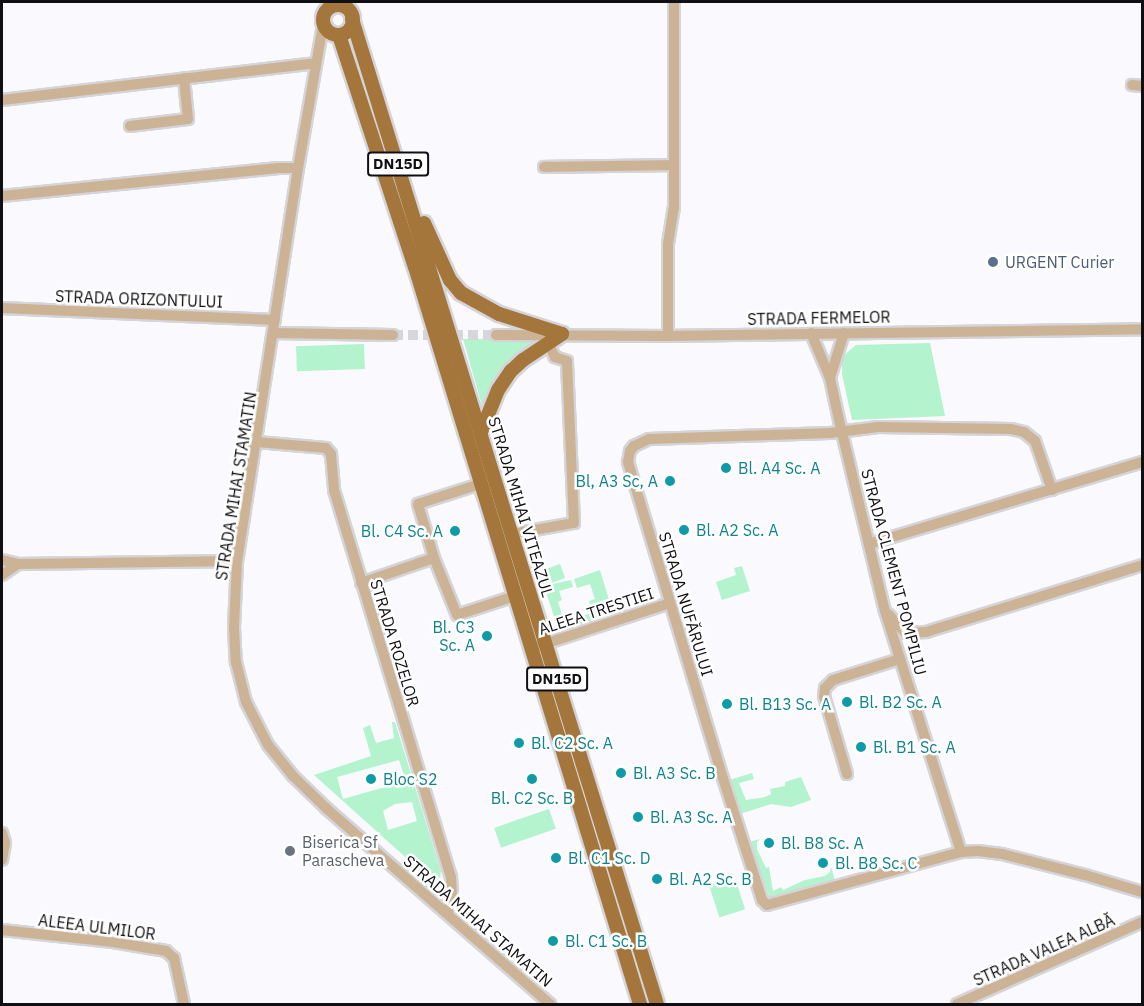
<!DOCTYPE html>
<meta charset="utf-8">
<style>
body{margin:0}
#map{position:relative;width:1144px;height:1006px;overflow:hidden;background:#f9f9fe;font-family:"IBM Plex Sans",sans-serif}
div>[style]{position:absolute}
.green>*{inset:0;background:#b3f3ce;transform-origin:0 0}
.minor-tunnel>*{height:10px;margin-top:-5px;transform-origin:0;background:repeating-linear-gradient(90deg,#d6d6db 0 10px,transparent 0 15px)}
.roads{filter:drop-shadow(2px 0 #d4d4d9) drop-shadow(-2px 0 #d4d4d9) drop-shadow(0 2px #d4d4d9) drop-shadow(0 -2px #d4d4d9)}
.minor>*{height:10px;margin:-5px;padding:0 5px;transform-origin:5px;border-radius:5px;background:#ccb395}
.major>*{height:14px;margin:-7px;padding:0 7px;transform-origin:7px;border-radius:7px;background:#a4763b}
.major>.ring{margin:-7px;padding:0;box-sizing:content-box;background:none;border:14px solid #a4763b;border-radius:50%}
.dots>*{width:16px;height:16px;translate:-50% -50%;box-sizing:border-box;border:3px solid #fff;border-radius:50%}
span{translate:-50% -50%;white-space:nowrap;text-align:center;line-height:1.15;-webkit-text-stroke:5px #fff;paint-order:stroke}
.shield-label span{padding:2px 4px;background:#fff;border:2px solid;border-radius:4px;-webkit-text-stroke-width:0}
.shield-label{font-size:15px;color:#101014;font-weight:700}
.service-label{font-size:16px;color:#4e5e75}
.left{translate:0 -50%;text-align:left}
.street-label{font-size:16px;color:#101014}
.culture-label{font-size:16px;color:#0d838f}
.right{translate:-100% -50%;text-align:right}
.worship-label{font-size:16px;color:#5b616d}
.frame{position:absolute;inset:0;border:3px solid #101014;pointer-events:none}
</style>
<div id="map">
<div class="green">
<div style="clip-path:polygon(463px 339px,536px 339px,538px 341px,483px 409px)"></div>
<div style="clip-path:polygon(930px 343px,945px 416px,852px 420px,842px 374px,842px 357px,856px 345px)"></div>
<div style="left:364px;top:344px;width:25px;height:68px;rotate:88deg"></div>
<div style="left:560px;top:564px;width:15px;height:24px;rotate:70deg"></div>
<div style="clip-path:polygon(742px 566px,750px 591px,722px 600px,716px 582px,736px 575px,734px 568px)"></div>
<div style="clip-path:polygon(600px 570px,609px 600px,605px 602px,607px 609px,602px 610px,604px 617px,559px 631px,544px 586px,571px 580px,573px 587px,559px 591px,562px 600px,558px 602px,563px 618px,578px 614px,579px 617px,592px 613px,589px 601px,595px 599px,590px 584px,577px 588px,574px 579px)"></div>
<div style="clip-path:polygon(evenodd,392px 722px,395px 722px,441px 871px,440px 881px,430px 887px,418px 879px,423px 873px,314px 775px,371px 756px,363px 728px,370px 725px,376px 743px,394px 738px,392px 722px,399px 760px,406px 781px,343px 799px,337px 777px,399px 760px,392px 722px,412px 802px,417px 821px,388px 830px,383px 811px,395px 804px,412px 802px)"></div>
<div style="clip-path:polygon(752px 773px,754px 779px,739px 783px,746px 800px,765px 797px,771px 794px,770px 789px,785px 786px,785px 782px,801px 777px,811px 800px,791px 807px,771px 804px,740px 814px,729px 780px)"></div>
<div style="left:549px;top:809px;width:21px;height:58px;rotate:71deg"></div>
<div style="clip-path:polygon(760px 839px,757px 842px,757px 849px,766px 868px,769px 867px,773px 891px,781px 887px,783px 890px,805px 880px,825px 876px,830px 872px,831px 867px,835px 881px,770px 899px,749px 842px)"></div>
<div style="left:734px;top:875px;width:36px;height:27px;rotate:72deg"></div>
</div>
<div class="minor-tunnel">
<div style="left:393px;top:335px;width:103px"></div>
</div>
<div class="roads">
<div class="minor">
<div style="left:323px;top:25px;width:145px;rotate:99.9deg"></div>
<div style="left:298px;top:168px;width:398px;rotate:98.8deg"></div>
<div style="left:237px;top:561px;width:67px;rotate:92.6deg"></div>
<div style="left:234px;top:628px;width:34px;rotate:87deg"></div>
<div style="left:236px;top:662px;width:41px;rotate:76deg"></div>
<div style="left:246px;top:702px;width:48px;rotate:62.9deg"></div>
<div style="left:268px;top:745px;width:40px;rotate:51deg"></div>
<div style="left:293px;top:776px;width:46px;rotate:44.1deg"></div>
<div style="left:326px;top:808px;width:298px;rotate:41.2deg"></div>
<div style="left:1132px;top:85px;width:10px;rotate:6deg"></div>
<div style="left:2px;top:100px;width:315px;rotate:-6.7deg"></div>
<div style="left:130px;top:126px;width:58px;rotate:-6.9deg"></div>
<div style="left:188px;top:119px;width:41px;rotate:-95.6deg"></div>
<div style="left:544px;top:167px;width:130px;rotate:-0.9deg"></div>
<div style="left:2px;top:196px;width:278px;rotate:-5.8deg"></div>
<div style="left:279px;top:168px;width:19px"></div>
<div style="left:2px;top:308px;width:273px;rotate:2.5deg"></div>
<div style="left:274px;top:333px;width:119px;rotate:1deg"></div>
<div style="left:811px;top:333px;width:49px;rotate:67.1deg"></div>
<div style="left:844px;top:333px;width:47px;rotate:107.3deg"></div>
<div style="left:830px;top:378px;width:43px;rotate:77.9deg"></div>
<div style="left:839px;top:420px;width:196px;rotate:76.5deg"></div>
<div style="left:885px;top:611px;width:253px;rotate:72.5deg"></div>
<div style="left:496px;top:335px;width:172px;rotate:0.3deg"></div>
<div style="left:668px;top:336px;width:474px;rotate:-0.8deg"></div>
<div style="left:668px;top:336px;width:92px;rotate:-90deg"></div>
<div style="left:668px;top:244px;width:36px;rotate:-81deg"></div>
<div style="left:674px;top:208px;width:206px;rotate:-90deg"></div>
<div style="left:257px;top:442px;width:69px;rotate:5deg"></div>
<div style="left:326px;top:448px;width:8px;rotate:50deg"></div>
<div style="left:331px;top:454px;width:36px;rotate:85deg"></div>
<div style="left:334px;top:490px;width:404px;rotate:73.2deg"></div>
<div style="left:451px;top:877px;width:20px;rotate:87deg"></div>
<div style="left:452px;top:897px;width:16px;rotate:104deg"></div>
<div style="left:1052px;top:490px;width:52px;rotate:-109.1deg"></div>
<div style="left:1035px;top:441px;width:14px;rotate:-141deg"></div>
<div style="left:1024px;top:432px;width:13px;rotate:-167deg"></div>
<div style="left:1011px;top:429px;width:133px;rotate:-179.1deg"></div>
<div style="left:878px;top:427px;width:48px;rotate:172.9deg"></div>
<div style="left:830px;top:433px;width:181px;rotate:178.1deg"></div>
<div style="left:649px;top:439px;width:17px;rotate:155deg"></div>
<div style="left:634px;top:446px;width:6px;rotate:129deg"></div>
<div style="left:630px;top:451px;width:11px;rotate:100deg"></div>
<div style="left:628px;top:462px;width:320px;rotate:73.3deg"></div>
<div style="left:720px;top:769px;width:138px;rotate:72.2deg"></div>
<div style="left:762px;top:900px;width:7px;rotate:45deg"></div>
<div style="left:767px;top:905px;width:201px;rotate:-15.3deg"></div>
<div style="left:961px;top:852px;width:17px;rotate:-3deg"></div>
<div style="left:978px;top:851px;width:24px;rotate:7deg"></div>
<div style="left:1002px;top:854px;width:86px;rotate:14.2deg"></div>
<div style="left:1085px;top:875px;width:59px;rotate:16.6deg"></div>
<div style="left:512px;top:534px;width:63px;rotate:-10.1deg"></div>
<div style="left:574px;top:523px;width:162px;rotate:-92.5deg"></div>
<div style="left:567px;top:361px;width:13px;rotate:-162deg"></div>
<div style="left:555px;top:357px;width:16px;rotate:-117deg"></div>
<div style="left:869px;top:544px;width:285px;rotate:-16.7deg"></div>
<div style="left:434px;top:558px;width:56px;rotate:-106.5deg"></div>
<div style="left:418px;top:504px;width:65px;rotate:-17.9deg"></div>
<div style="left:2px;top:560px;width:16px;rotate:14deg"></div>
<div style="left:2px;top:575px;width:19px;rotate:-35deg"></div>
<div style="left:18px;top:564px;width:219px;rotate:-0.8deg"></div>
<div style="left:361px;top:583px;width:77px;rotate:-18.9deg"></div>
<div style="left:434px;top:558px;width:61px;rotate:68deg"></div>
<div style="left:457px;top:615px;width:61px;rotate:-18.1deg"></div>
<div style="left:888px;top:614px;width:26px;rotate:47deg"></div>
<div style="left:906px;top:633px;width:20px;rotate:-3deg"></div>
<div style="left:926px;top:632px;width:226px;rotate:-17.2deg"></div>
<div style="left:538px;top:646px;width:139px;rotate:-18deg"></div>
<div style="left:847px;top:774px;width:81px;rotate:-106.4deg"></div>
<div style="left:824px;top:696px;width:8px;rotate:-83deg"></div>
<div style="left:825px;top:688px;width:11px;rotate:-45deg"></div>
<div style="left:833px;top:680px;width:70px;rotate:-17.4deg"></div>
<div style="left:2px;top:833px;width:10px;rotate:73deg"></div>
<div style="left:5px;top:843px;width:17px;rotate:100deg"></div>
<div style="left:2px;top:930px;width:112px;rotate:6.2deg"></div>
<div style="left:113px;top:942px;width:54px;rotate:9.6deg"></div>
<div style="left:166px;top:951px;width:11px;rotate:41deg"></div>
<div style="left:174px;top:958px;width:47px;rotate:77.7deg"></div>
<div style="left:957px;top:1004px;width:202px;rotate:-23.9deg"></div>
</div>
<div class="major">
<div class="ring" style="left:323px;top:5px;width:16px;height:16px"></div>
<div style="left:352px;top:19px;width:1031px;rotate:72.8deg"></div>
<div style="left:339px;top:35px;width:244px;rotate:71.9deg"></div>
<div style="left:415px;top:267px;width:771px;rotate:73.02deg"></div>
<div style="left:424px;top:223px;width:63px;rotate:65.5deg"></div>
<div style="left:450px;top:280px;width:17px;rotate:50deg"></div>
<div style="left:461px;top:293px;width:43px;rotate:28.9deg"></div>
<div style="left:499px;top:314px;width:66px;rotate:17.6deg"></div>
<div style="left:481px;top:432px;width:45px;rotate:-68deg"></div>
<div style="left:498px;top:390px;width:23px;rotate:-56deg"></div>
<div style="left:511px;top:371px;width:16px;rotate:-43deg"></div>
<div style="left:523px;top:360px;width:47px;rotate:-33.7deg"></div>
</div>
</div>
<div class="dots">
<div style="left:993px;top:262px;background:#5c6f8a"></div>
<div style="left:726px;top:468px;background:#0f9aa8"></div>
<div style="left:670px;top:481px;background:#0f9aa8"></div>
<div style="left:684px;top:530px;background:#0f9aa8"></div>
<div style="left:455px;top:531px;background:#0f9aa8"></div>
<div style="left:487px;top:636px;background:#0f9aa8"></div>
<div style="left:847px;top:702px;background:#0f9aa8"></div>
<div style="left:727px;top:704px;background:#0f9aa8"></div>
<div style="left:519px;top:743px;background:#0f9aa8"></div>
<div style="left:861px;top:747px;background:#0f9aa8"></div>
<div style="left:621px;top:773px;background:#0f9aa8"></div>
<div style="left:371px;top:779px;background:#0f9aa8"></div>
<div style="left:532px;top:779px;background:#0f9aa8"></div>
<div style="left:638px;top:817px;background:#0f9aa8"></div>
<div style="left:769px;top:843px;background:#0f9aa8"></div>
<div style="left:290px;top:851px;background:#6b7280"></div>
<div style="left:556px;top:858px;background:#0f9aa8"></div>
<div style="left:823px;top:863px;background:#0f9aa8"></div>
<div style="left:657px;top:879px;background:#0f9aa8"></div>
<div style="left:553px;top:941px;background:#0f9aa8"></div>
</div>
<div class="shield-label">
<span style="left:398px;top:164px">DN15D</span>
<span style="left:557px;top:679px">DN15D</span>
</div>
<div class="service-label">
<span class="left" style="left:1005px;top:262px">URGENT Curier</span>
</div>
<div class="street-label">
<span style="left:139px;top:299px;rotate:2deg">STRADA ORIZONTULUI</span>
<span style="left:819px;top:318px;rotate:-1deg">STRADA FERMELOR</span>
<span style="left:236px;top:486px;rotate:-81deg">STRADA MIHAI STAMATIN</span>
<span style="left:521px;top:507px;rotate:73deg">STRADA MIHAI VITEAZUL</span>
<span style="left:894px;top:572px;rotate:75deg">STRADA CLEMENT POMPILIU</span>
<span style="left:686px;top:604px;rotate:73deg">STRADA NUFĂRULUI</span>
<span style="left:596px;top:611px;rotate:-18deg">ALEEA TRESTIEI</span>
<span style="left:395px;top:643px;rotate:73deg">STRADA ROZELOR</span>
<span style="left:478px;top:921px;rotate:41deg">STRADA MIHAI STAMATIN</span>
<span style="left:97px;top:927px;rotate:7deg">ALEEA ULMILOR</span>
<span style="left:1044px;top:950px;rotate:-24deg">STRADA VALEA ALBĂ</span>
</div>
<div class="culture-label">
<span class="left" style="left:738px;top:468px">Bl. A4 Sc. A</span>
<span class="right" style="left:658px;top:481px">Bl, A3 Sc, A</span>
<span class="left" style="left:696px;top:530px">Bl. A2 Sc. A</span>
<span class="right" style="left:443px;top:531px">Bl. C4 Sc. A</span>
<span class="right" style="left:475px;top:636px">Bl. C3<br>Sc. A</span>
<span class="left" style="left:859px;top:702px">Bl. B2 Sc. A</span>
<span class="left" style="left:739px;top:704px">Bl. B13 Sc. A</span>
<span class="left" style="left:531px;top:743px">Bl. C2 Sc. A</span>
<span class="left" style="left:873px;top:747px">Bl. B1 Sc. A</span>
<span class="left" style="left:633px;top:773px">Bl. A3 Sc. B</span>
<span class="left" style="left:383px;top:779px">Bloc S2</span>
<span style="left:532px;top:798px">Bl. C2 Sc. B</span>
<span class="left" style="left:650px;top:817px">Bl. A3 Sc. A</span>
<span class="left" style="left:781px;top:843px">Bl. B8 Sc. A</span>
<span class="left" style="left:568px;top:858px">Bl. C1 Sc. D</span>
<span class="left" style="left:835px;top:863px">Bl. B8 Sc. C</span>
<span class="left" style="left:669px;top:879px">Bl. A2 Sc. B</span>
<span class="left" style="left:565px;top:941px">Bl. C1 Sc. B</span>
</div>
<div class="worship-label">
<span class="left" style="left:302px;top:851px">Biserica Sf<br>Parascheva</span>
</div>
<div class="frame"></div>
</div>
